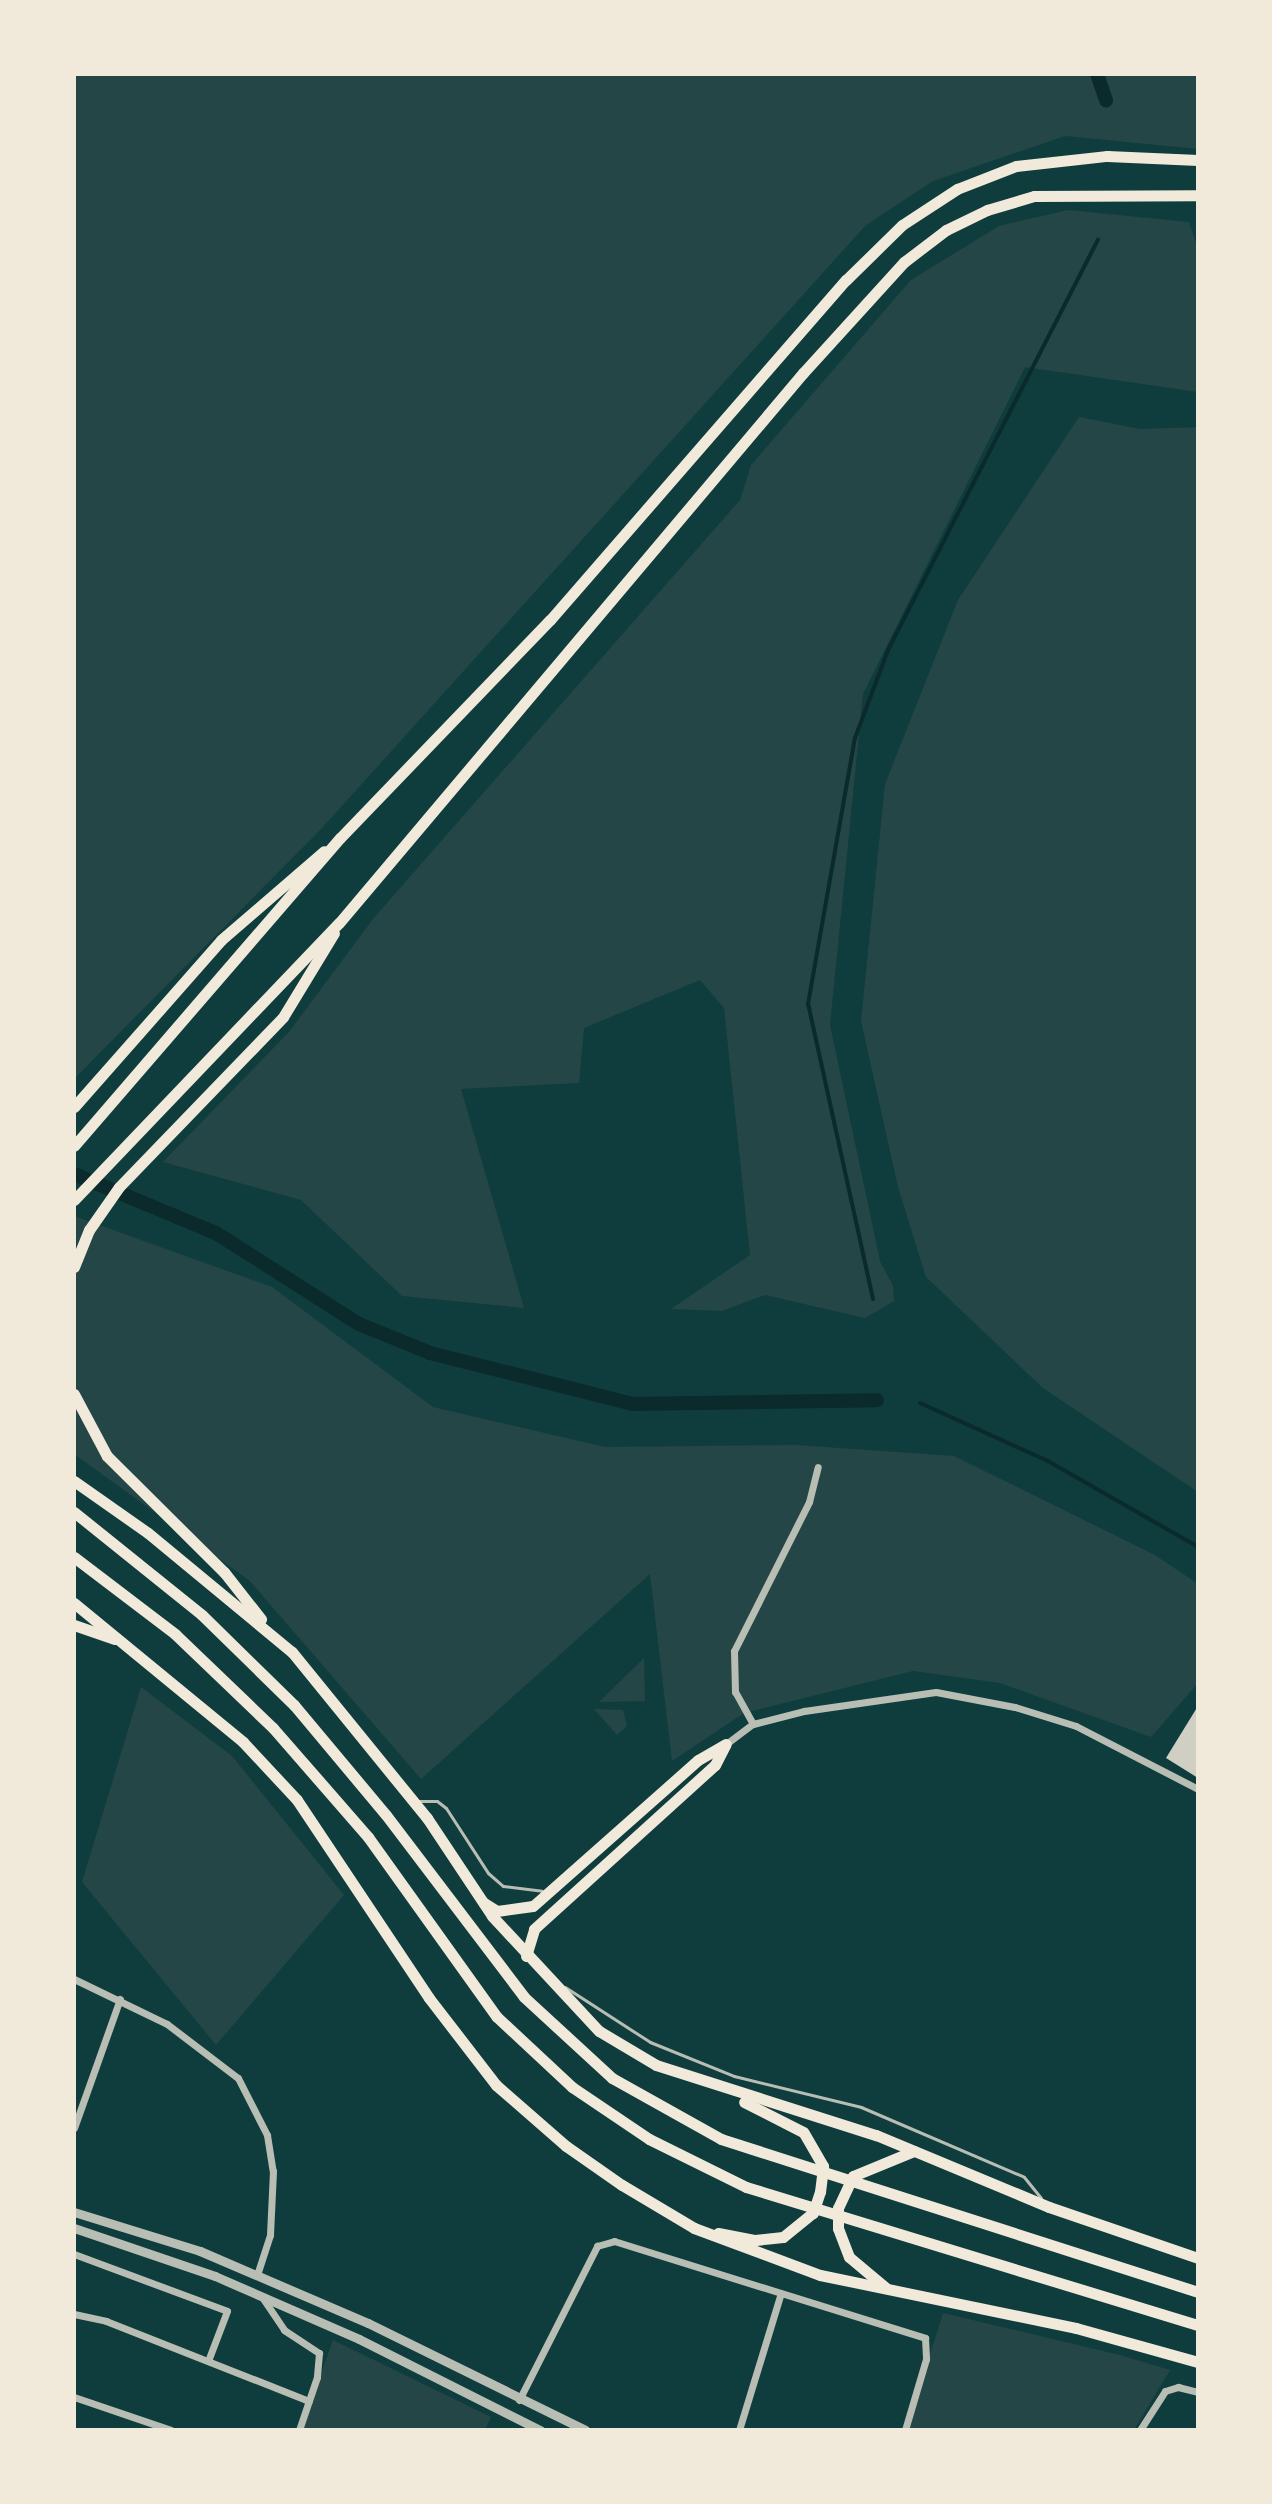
<!DOCTYPE html>
<style>
body{margin:0}
#map{position:relative;width:1272px;height:2504px;overflow:hidden;background:#0f3d3e;font-family:"Source Sans 3",sans-serif}
div>[style]{position:absolute}
.green>*{inset:0;background:#244646}
.stream>*{height:4px;margin:-2px;padding:0 2px;transform-origin:2px;border-radius:2px;background:#0a2a2b}
.canal>*{height:14px;margin:-7px;padding:0 7px;transform-origin:7px;border-radius:7px;background:#0a2a2b}
.building>*{inset:0;background:#cfcfc3}
.service>*{height:3px;margin:-1.5px;padding:0 1.5px;transform-origin:1.5px;border-radius:1.5px;background:#b8beb3}
.minor>*{height:7px;margin:-3.5px;padding:0 3.5px;transform-origin:3.5px;border-radius:3.5px;background:#b8beb3}
.tertiary>*{height:9px;margin:-4.5px;padding:0 4.5px;transform-origin:4.5px;border-radius:4.5px;background:#b8beb3}
.primary>*{height:11px;margin:-5.5px;padding:0 5.5px;transform-origin:5.5px;border-radius:5.5px;background:#f1e9da}
.trunk>*{height:11px;margin:-5.5px;padding:0 5.5px;transform-origin:5.5px;border-radius:5.5px;background:#f1e9da}
span{translate:-50% -50%;white-space:nowrap;text-align:center;line-height:1.15;-webkit-text-stroke:8px #f1e9da;paint-order:stroke}
.frame{position:absolute;inset:0;border:76px solid #f1e9da;pointer-events:none}
</style>
<div id="map">
<div class="green">
<div style="clip-path:polygon(74px 74px,1198px 74px,1198px 149px,1065px 136px,933px 181px,866px 225px,322px 828px,74px 1079px)"></div>
<div style="clip-path:polygon(1068px 210px,1189px 222px,1198px 249px,1198px 392px,1025px 367px,863px 694px,830px 1025px,880px 1261px,893px 1286px,894px 1301px,865px 1318px,765px 1295px,722px 1311px,671px 1309px,750px 1255px,724px 1008px,700px 980px,584px 1028px,579px 1083px,461px 1089px,524px 1308px,402px 1296px,301px 1200px,163px 1162px,289px 1032px,373px 919px,740px 500px,751px 465px,911px 280px,999px 226px)"></div>
<div style="clip-path:polygon(1079px 417px,1140px 429px,1198px 427px,1198px 1492px,1043px 1388px,926px 1277px,898px 1187px,861px 1021px,885px 784px,958px 600px)"></div>
<div style="clip-path:polygon(74px 1216px,272px 1287px,433px 1407px,605px 1447px,796px 1445px,954px 1456px,1155px 1555px,1198px 1584px,1198px 1683px,1151px 1737px,1000px 1683px,913px 1671px,744px 1713px,672px 1761px,650px 1574px,421px 1779px,250px 1581px,74px 1454px)"></div>
<div style="clip-path:polygon(644px 1658px,645px 1701px,600px 1702px,600px 1701px)"></div>
<div style="clip-path:polygon(141px 1687px,232px 1756px,344px 1895px,216px 2045px,82px 1882px)"></div>
<div style="clip-path:polygon(594px 1709px,623px 1710px,627px 1726px,617px 1735px)"></div>
<div style="clip-path:polygon(943px 2313px,1120px 2355px,1170px 2370px,1134px 2430px,906px 2430px)"></div>
<div style="clip-path:polygon(333px 2340px,491px 2417px,485px 2430px,301px 2430px)"></div>
</div>
<div class="stream">
<div style="left:873px;top:1299px;width:302px;rotate:-102.4deg"></div>
<div style="left:808px;top:1004px;width:270px;rotate:-80deg"></div>
<div style="left:855px;top:738px;width:94px;rotate:-69.4deg"></div>
<div style="left:888px;top:650px;width:461px;rotate:-62.9deg"></div>
<div style="left:920px;top:1403px;width:141px;rotate:24.4deg"></div>
<div style="left:1048px;top:1461px;width:173px;rotate:29.8deg"></div>
</div>
<div class="canal">
<div style="left:1097px;top:74px;width:28px;rotate:71deg"></div>
<div style="left:74px;top:1174px;width:154px;rotate:22.6deg"></div>
<div style="left:216px;top:1233px;width:169px;rotate:32.5deg"></div>
<div style="left:359px;top:1324px;width:77px;rotate:22.2deg"></div>
<div style="left:430px;top:1353px;width:209px;rotate:14.1deg"></div>
<div style="left:633px;top:1404px;width:244px;rotate:-0.9deg"></div>
</div>
<div class="building">
<div style="clip-path:polygon(1198px 1706px,1198px 1778px,1166px 1758px)"></div>
</div>
<div class="service">
<div style="left:417px;top:1801px;width:20px"></div>
<div style="left:437px;top:1801px;width:11px;rotate:38deg"></div>
<div style="left:446px;top:1808px;width:77px;rotate:57.1deg"></div>
<div style="left:488px;top:1873px;width:20px;rotate:41deg"></div>
<div style="left:503px;top:1886px;width:39px;rotate:7deg"></div>
<div style="left:565px;top:1987px;width:101px;rotate:32.9deg"></div>
<div style="left:650px;top:2042px;width:91px;rotate:22deg"></div>
<div style="left:734px;top:2076px;width:131px;rotate:13.7deg"></div>
<div style="left:861px;top:2107px;width:177px;rotate:23.2deg"></div>
<div style="left:1024px;top:2177px;width:27px;rotate:51deg"></div>
</div>
<div class="minor">
<div style="left:753px;top:1724px;width:37px;rotate:-119deg"></div>
<div style="left:735px;top:1692px;width:41px;rotate:-91.4deg"></div>
<div style="left:734px;top:1651px;width:167px;rotate:-63.3deg"></div>
<div style="left:809px;top:1502px;width:36px;rotate:-76deg"></div>
<div style="left:726px;top:1744px;width:34px;rotate:-37deg"></div>
<div style="left:753px;top:1724px;width:53px;rotate:-14.3deg"></div>
<div style="left:804px;top:1711px;width:133px;rotate:-8.2deg"></div>
<div style="left:936px;top:1692px;width:80px;rotate:10.8deg"></div>
<div style="left:1015px;top:1707px;width:64px;rotate:17.3deg"></div>
<div style="left:1076px;top:1726px;width:137px;rotate:27.3deg"></div>
<div style="left:74px;top:1979px;width:103px;rotate:25.8deg"></div>
<div style="left:167px;top:2024px;width:89px;rotate:37.3deg"></div>
<div style="left:238px;top:2078px;width:64px;rotate:63deg"></div>
<div style="left:267px;top:2135px;width:36px;rotate:81deg"></div>
<div style="left:273px;top:2171px;width:64px;rotate:92.7deg"></div>
<div style="left:270px;top:2235px;width:42px;rotate:108deg"></div>
<div style="left:74px;top:2128px;width:137px;rotate:-70.4deg"></div>
<div style="left:74px;top:2254px;width:163px;rotate:20.4deg"></div>
<div style="left:227px;top:2311px;width:53px;rotate:110.8deg"></div>
<div style="left:262px;top:2297px;width:40px;rotate:56deg"></div>
<div style="left:284px;top:2330px;width:42px;rotate:33.3deg"></div>
<div style="left:319px;top:2353px;width:24px;rotate:95deg"></div>
<div style="left:317px;top:2377px;width:56px;rotate:108.8deg"></div>
<div style="left:74px;top:2314px;width:33px;rotate:12deg"></div>
<div style="left:106px;top:2321px;width:218px;rotate:21.5deg"></div>
<div style="left:74px;top:2397px;width:102px;rotate:18.8deg"></div>
<div style="left:519px;top:2400px;width:173px;rotate:-63.1deg"></div>
<div style="left:597px;top:2246px;width:18px;rotate:-16deg"></div>
<div style="left:614px;top:2241px;width:326px;rotate:17.3deg"></div>
<div style="left:925px;top:2338px;width:21px;rotate:87deg"></div>
<div style="left:926px;top:2359px;width:74px;rotate:106.5deg"></div>
<div style="left:739px;top:2430px;width:143px;rotate:-73deg"></div>
<div style="left:1140px;top:2430px;width:46px;rotate:-57.3deg"></div>
<div style="left:1165px;top:2391px;width:14px;rotate:-17deg"></div>
<div style="left:1178px;top:2387px;width:21px;rotate:14deg"></div>
</div>
<div class="tertiary">
<div style="left:74px;top:2212px;width:132px;rotate:17.2deg"></div>
<div style="left:200px;top:2251px;width:183px;rotate:23.2deg"></div>
<div style="left:368px;top:2323px;width:242px;rotate:26.2deg"></div>
<div style="left:74px;top:2228px;width:149px;rotate:18.8deg"></div>
<div style="left:215px;top:2276px;width:157px;rotate:23.6deg"></div>
<div style="left:359px;top:2339px;width:203px;rotate:26.7deg"></div>
</div>
<div class="primary">
<div style="left:221px;top:940px;width:136px;rotate:-40.8deg"></div>
<div style="left:283px;top:1017px;width:98px;rotate:-58.7deg"></div>
<div style="left:74px;top:1146px;width:407px;rotate:-49.2deg"></div>
<div style="left:340px;top:838px;width:303px;rotate:-46.1deg"></div>
<div style="left:550px;top:620px;width:451px;rotate:-49deg"></div>
<div style="left:846px;top:280px;width:78px;rotate:-44.5deg"></div>
<div style="left:902px;top:225px;width:66px;rotate:-33.2deg"></div>
<div style="left:957px;top:189px;width:63px;rotate:-21.3deg"></div>
<div style="left:1016px;top:166px;width:92px;rotate:-6.3deg"></div>
<div style="left:1107px;top:156px;width:91px;rotate:2.5deg"></div>
<div style="left:74px;top:1200px;width:383px;rotate:-46.3deg"></div>
<div style="left:339px;top:923px;width:720px;rotate:-49.85deg"></div>
<div style="left:803px;top:373px;width:150px;rotate:-47.7deg"></div>
<div style="left:904px;top:262px;width:53px;rotate:-37.3deg"></div>
<div style="left:946px;top:230px;width:46px;rotate:-26deg"></div>
<div style="left:987px;top:210px;width:49px;rotate:-16.6deg"></div>
<div style="left:1034px;top:196px;width:164px;rotate:-0.3deg"></div>
<div style="left:484px;top:1903px;width:15px;rotate:32deg"></div>
<div style="left:497px;top:1911px;width:36px;rotate:-8deg"></div>
<div style="left:533px;top:1906px;width:220px;rotate:-41.5deg"></div>
<div style="left:698px;top:1760px;width:32px;rotate:-30deg"></div>
<div style="left:526px;top:1956px;width:28px;rotate:-73deg"></div>
<div style="left:534px;top:1929px;width:244px;rotate:-42.2deg"></div>
<div style="left:715px;top:1765px;width:22px;rotate:-63deg"></div>
</div>
<div class="trunk">
<div style="left:74px;top:1107px;width:222px;rotate:-48.6deg"></div>
<div style="left:74px;top:1267px;width:40px;rotate:-68deg"></div>
<div style="left:89px;top:1230px;width:52px;rotate:-55.1deg"></div>
<div style="left:119px;top:1187px;width:236px;rotate:-46deg"></div>
<div style="left:74px;top:1394px;width:70px;rotate:62deg"></div>
<div style="left:107px;top:1456px;width:165px;rotate:44.8deg"></div>
<div style="left:224px;top:1572px;width:60px;rotate:51.8deg"></div>
<div style="left:74px;top:1481px;width:90px;rotate:35.1deg"></div>
<div style="left:148px;top:1533px;width:187px;rotate:39.6deg"></div>
<div style="left:292px;top:1652px;width:214px;rotate:50.9deg"></div>
<div style="left:427px;top:1818px;width:118px;rotate:56.4deg"></div>
<div style="left:492px;top:1916px;width:157px;rotate:47.1deg"></div>
<div style="left:599px;top:2031px;width:66px;rotate:30.8deg"></div>
<div style="left:656px;top:2065px;width:231px;rotate:17.7deg"></div>
<div style="left:876px;top:2135px;width:187px;rotate:22.6deg"></div>
<div style="left:1049px;top:2207px;width:157px;rotate:18.9deg"></div>
<div style="left:74px;top:1512px;width:164px;rotate:38.8deg"></div>
<div style="left:202px;top:1615px;width:129px;rotate:44.4deg"></div>
<div style="left:294px;top:1705px;width:143px;rotate:50.1deg"></div>
<div style="left:386px;top:1815px;width:228px;rotate:52.8deg"></div>
<div style="left:524px;top:1997px;width:120px;rotate:42.6deg"></div>
<div style="left:612px;top:2078px;width:125px;rotate:29.2deg"></div>
<div style="left:721px;top:2139px;width:501px;rotate:17.78deg"></div>
<div style="left:74px;top:1557px;width:127px;rotate:37.3deg"></div>
<div style="left:175px;top:1634px;width:136px;rotate:43.8deg"></div>
<div style="left:273px;top:1728px;width:145px;rotate:48.9deg"></div>
<div style="left:368px;top:1837px;width:221px;rotate:54.4deg"></div>
<div style="left:497px;top:2017px;width:103px;rotate:43deg"></div>
<div style="left:572px;top:2087px;width:93px;rotate:34deg"></div>
<div style="left:649px;top:2139px;width:108px;rotate:26.3deg"></div>
<div style="left:746px;top:2187px;width:473px;rotate:17deg"></div>
<div style="left:74px;top:1603px;width:219px;rotate:39.4deg"></div>
<div style="left:243px;top:1742px;width:79px;rotate:47deg"></div>
<div style="left:297px;top:1800px;width:238px;rotate:56.3deg"></div>
<div style="left:429px;top:1998px;width:110px;rotate:52.4deg"></div>
<div style="left:496px;top:2085px;width:93px;rotate:41.1deg"></div>
<div style="left:566px;top:2146px;width:68px;rotate:34.9deg"></div>
<div style="left:622px;top:2185px;width:84px;rotate:30.8deg"></div>
<div style="left:694px;top:2228px;width:134px;rotate:20.5deg"></div>
<div style="left:820px;top:2275px;width:261px;rotate:11.7deg"></div>
<div style="left:1076px;top:2328px;width:127px;rotate:15.6deg"></div>
<div style="left:74px;top:1625px;width:43px;rotate:18.9deg"></div>
<div style="left:718px;top:2233px;width:38px;rotate:11deg"></div>
<div style="left:755px;top:2240px;width:28px;rotate:-6deg"></div>
<div style="left:783px;top:2237px;width:38px;rotate:-39deg"></div>
<div style="left:813px;top:2213px;width:22px;rotate:-72deg"></div>
<div style="left:820px;top:2192px;width:26px;rotate:-83deg"></div>
<div style="left:823px;top:2166px;width:39px;rotate:-120deg"></div>
<div style="left:803px;top:2132px;width:66px;rotate:-153deg"></div>
<div style="left:886px;top:2288px;width:48px;rotate:-140deg"></div>
<div style="left:849px;top:2257px;width:31px;rotate:-111deg"></div>
<div style="left:838px;top:2228px;width:20px;rotate:-90deg"></div>
<div style="left:838px;top:2208px;width:35px;rotate:-65deg"></div>
<div style="left:853px;top:2176px;width:66px;rotate:-22.3deg"></div>
</div>
<div class="frame"></div>
</div>
